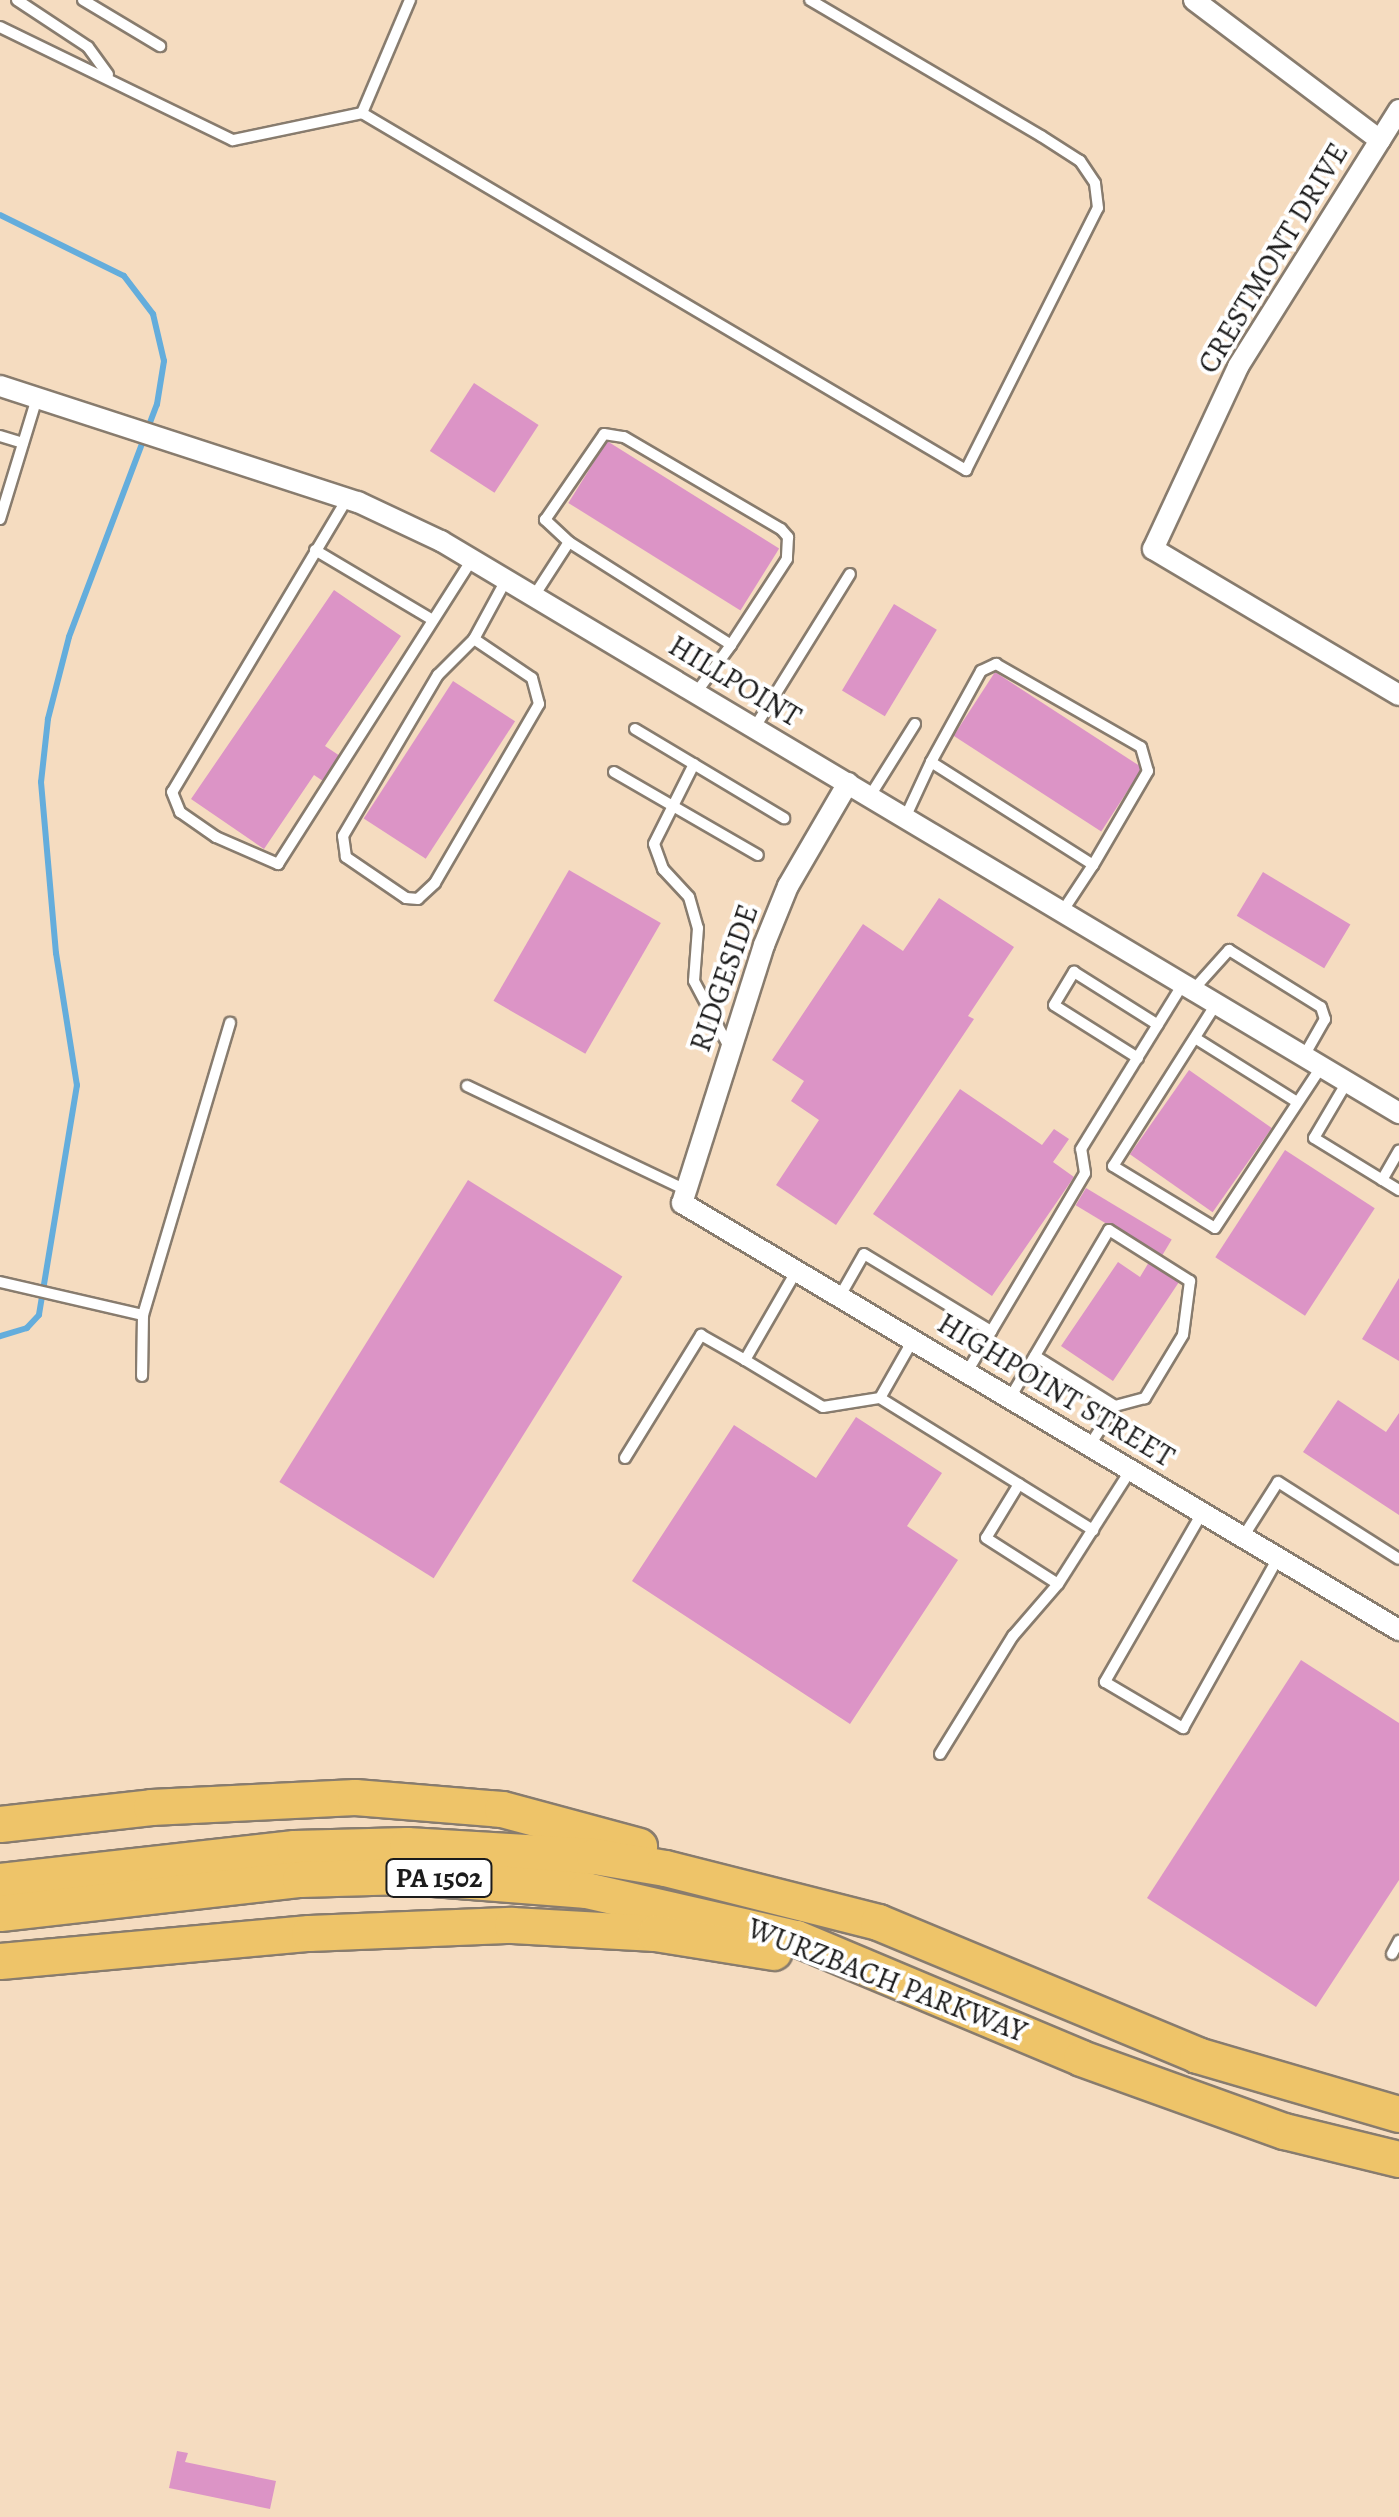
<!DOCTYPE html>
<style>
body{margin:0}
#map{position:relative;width:1399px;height:2517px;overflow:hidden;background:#f5dcc0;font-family:Alegreya,serif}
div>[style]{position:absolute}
.stream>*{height:6px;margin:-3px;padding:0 3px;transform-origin:3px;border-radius:3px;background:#64addc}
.building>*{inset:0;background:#dc94c6;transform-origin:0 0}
.roads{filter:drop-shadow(2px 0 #887c6e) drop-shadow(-2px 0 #887c6e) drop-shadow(0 2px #887c6e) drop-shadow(0 -2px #887c6e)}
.service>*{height:10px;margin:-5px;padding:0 5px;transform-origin:5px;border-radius:5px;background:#fff}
.minor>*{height:20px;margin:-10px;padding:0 10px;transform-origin:10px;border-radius:10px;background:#fff}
.motorway>*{height:35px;margin:-17.5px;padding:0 17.5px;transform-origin:17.5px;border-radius:17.5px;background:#eec469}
span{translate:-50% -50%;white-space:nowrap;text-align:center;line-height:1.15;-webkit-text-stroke:8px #fff;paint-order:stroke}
.shield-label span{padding:2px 8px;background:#fff;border:2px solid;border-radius:8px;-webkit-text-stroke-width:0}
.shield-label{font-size:28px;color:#1c1c1c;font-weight:700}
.street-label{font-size:30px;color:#1c1c1c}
</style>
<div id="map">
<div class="stream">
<div style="left:0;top:215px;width:138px;rotate:26.2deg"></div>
<div style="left:124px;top:276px;width:48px;rotate:52.7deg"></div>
<div style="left:153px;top:314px;width:48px;rotate:76.8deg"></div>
<div style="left:164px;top:361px;width:44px;rotate:99.2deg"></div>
<div style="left:157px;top:404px;width:249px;rotate:110.7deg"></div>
<div style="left:69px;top:637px;width:85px;rotate:104.4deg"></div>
<div style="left:48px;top:719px;width:63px;rotate:96.3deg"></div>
<div style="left:41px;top:782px;width:172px;rotate:85deg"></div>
<div style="left:56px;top:953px;width:134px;rotate:81deg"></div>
<div style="left:77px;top:1085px;width:233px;rotate:99.4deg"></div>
<div style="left:39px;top:1315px;width:18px;rotate:133deg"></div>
<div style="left:27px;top:1328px;width:28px;rotate:163deg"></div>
</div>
<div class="building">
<div style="left:474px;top:383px;width:77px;height:81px;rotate:33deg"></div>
<div style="left:607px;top:441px;width:203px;height:73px;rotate:32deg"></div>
<div style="clip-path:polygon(334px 590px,401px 636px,325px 746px,340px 756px,323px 781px,314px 775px,264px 849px,191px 799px)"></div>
<div style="left:894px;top:604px;width:50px;height:101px;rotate:31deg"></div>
<div style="left:995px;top:672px;width:176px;height:76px;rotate:33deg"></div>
<div style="left:453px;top:681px;width:74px;height:164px;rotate:33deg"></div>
<div style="left:569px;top:870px;width:106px;height:151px;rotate:30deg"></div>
<div style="left:1263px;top:872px;width:102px;height:51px;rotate:31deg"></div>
<div style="clip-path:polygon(939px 898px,1014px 947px,968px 1016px,974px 1019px,836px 1225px,776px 1185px,819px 1120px,791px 1101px,804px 1081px,772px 1060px,863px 924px,903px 951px)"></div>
<div style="left:1189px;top:1070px;width:101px;height:103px;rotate:35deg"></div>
<div style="clip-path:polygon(960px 1089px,1042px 1145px,1054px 1129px,1069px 1139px,1053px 1162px,1074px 1177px,992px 1296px,873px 1214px)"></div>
<div style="left:1285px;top:1150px;width:107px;height:128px;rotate:33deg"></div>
<div style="left:468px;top:1180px;width:182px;height:356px;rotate:32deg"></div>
<div style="left:1086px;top:1188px;width:100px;height:20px;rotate:31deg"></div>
<div style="clip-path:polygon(1118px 1262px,1140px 1277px,1149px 1262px,1179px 1282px,1113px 1381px,1061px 1346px)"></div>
<div style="clip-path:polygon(1399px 1278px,1399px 1361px,1362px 1339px)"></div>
<div style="clip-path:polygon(1338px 1400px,1386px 1432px,1399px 1413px,1399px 1515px,1303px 1452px)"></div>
<div style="clip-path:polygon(856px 1417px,942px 1473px,907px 1526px,958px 1560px,850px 1724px,632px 1581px,734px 1425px,816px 1478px)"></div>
<div style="clip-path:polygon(1301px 1660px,1399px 1723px,1399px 1880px,1316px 2007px,1147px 1898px)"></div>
<div style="clip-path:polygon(177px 2451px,188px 2453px,185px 2462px,276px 2481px,270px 2509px,169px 2488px)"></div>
</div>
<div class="roads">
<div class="service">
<div style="left:17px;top:0;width:85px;rotate:33.5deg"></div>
<div style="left:88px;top:47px;width:34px;rotate:54deg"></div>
<div style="left:83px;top:0;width:90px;rotate:30.9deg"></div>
<div style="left:0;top:27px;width:259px;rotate:25.9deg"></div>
<div style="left:233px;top:140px;width:132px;rotate:-11.8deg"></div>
<div style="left:362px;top:113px;width:702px;rotate:30.59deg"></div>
<div style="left:966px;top:470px;width:293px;rotate:-63.3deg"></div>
<div style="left:1098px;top:208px;width:25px;rotate:-97deg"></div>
<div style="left:1095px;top:183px;width:27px;rotate:-124deg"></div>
<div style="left:1080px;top:161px;width:46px;rotate:-147.3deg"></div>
<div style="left:1041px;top:136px;width:268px;rotate:-149.5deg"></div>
<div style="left:362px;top:113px;width:123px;rotate:-67deg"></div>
<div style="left:0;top:436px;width:24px;rotate:17deg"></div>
<div style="left:347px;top:499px;width:341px;rotate:120.8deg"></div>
<div style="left:172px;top:792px;width:22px;rotate:68deg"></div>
<div style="left:180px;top:812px;width:44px;rotate:34.8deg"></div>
<div style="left:216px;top:837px;width:68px;rotate:23.5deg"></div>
<div style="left:278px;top:864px;width:361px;rotate:-57.5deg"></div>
<div style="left:0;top:519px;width:127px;rotate:-73deg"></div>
<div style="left:569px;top:542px;width:33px;rotate:-137deg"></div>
<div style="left:545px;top:520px;width:104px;rotate:-55.5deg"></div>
<div style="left:604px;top:434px;width:20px;rotate:9deg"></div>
<div style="left:624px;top:437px;width:182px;rotate:30.4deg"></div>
<div style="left:781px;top:529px;width:11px;rotate:49deg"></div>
<div style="left:788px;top:537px;width:22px;rotate:93deg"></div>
<div style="left:787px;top:559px;width:103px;rotate:123.1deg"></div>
<div style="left:315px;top:550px;width:137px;rotate:30.7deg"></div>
<div style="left:534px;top:596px;width:64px;rotate:-57.1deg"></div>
<div style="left:569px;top:542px;width:192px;rotate:32.4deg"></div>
<div style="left:731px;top:645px;width:59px;rotate:126.1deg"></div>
<div style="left:474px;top:639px;width:70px;rotate:33.9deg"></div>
<div style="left:532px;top:678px;width:27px;rotate:75deg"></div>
<div style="left:539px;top:704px;width:207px;rotate:120.2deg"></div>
<div style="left:435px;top:883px;width:23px;rotate:137deg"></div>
<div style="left:418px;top:899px;width:12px;rotate:-175deg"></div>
<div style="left:406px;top:898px;width:73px;rotate:-145.7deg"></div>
<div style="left:346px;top:857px;width:21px;rotate:-98deg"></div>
<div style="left:343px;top:836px;width:187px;rotate:-59.5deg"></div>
<div style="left:438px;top:675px;width:51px;rotate:-45deg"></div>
<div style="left:474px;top:639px;width:67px;rotate:-61.5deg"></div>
<div style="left:755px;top:727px;width:180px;rotate:-58.2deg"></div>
<div style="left:635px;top:729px;width:174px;rotate:30.9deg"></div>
<div style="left:931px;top:762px;width:104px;rotate:-61.2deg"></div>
<div style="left:981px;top:671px;width:17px;rotate:-25deg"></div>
<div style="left:996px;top:664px;width:167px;rotate:29.8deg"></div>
<div style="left:1141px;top:747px;width:25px;rotate:74deg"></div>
<div style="left:1148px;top:771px;width:109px;rotate:120.3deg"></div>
<div style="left:694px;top:764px;width:89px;rotate:116.6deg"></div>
<div style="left:654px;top:844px;width:27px;rotate:70deg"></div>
<div style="left:663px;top:869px;width:38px;rotate:47deg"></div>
<div style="left:689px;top:897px;width:32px;rotate:74deg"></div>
<div style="left:698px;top:928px;width:53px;rotate:94.3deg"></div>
<div style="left:694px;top:981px;width:75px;rotate:62.1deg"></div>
<div style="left:614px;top:772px;width:166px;rotate:30deg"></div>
<div style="left:870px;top:796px;width:85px;rotate:-58deg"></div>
<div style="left:905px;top:818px;width:62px;rotate:-65.1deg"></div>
<div style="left:931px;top:762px;width:192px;rotate:32.4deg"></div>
<div style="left:1093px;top:865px;width:56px;rotate:123.4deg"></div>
<div style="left:1193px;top:990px;width:54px;rotate:-48deg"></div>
<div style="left:1229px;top:950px;width:108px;rotate:31.8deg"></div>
<div style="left:1321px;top:1007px;width:13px;rotate:72deg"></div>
<div style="left:1325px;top:1019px;width:43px;rotate:119.6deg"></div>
<div style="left:1216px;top:1004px;width:192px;rotate:122.4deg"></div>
<div style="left:1113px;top:1166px;width:119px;rotate:31.3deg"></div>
<div style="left:1215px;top:1228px;width:193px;rotate:-56.6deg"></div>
<div style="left:1195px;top:1038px;width:120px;rotate:32.1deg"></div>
<div style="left:1138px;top:1058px;width:99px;rotate:-147.8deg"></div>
<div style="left:1054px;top:1005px;width:39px;rotate:-59deg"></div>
<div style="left:1074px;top:972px;width:99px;rotate:32.2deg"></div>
<div style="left:1347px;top:1082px;width:65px;rotate:120.5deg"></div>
<div style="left:1314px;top:1138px;width:100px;rotate:31.5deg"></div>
<div style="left:467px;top:1086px;width:242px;rotate:25.4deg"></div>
<div style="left:1382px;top:1180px;width:34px;rotate:-60deg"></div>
<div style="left:797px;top:1270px;width:104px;rotate:120deg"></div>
<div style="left:745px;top:1360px;width:91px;rotate:31.1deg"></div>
<div style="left:823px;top:1407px;width:58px;rotate:-9deg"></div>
<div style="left:880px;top:1398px;width:67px;rotate:-60.4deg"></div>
<div style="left:0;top:1282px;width:147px;rotate:13deg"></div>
<div style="left:143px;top:1315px;width:61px;rotate:90.9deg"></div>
<div style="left:840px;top:1296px;width:48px;rotate:-60.3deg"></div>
<div style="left:864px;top:1254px;width:149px;rotate:31.2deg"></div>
<div style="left:143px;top:1315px;width:305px;rotate:-73.4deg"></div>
<div style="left:1035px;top:1356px;width:94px;rotate:32deg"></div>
<div style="left:967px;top:1372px;width:231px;rotate:-59.3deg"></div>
<div style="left:1085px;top:1173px;width:24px;rotate:-99deg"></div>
<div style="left:1081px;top:1149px;width:194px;rotate:-58.3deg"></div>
<div style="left:880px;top:1398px;width:251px;rotate:31.8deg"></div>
<div style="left:1010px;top:1398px;width:195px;rotate:-59.5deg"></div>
<div style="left:1109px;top:1230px;width:96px;rotate:32.2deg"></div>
<div style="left:1190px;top:1281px;width:54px;rotate:97.4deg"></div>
<div style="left:1183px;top:1335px;width:74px;rotate:121.1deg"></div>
<div style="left:1145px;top:1398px;width:31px;rotate:165deg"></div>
<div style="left:1115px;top:1406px;width:46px;rotate:122.7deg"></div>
<div style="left:625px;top:1458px;width:145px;rotate:-58.3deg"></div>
<div style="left:701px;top:1335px;width:51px;rotate:29.6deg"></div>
<div style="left:1019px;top:1484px;width:63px;rotate:121.4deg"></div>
<div style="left:986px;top:1538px;width:85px;rotate:32.6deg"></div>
<div style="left:1202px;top:1513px;width:195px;rotate:119.9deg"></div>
<div style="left:1105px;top:1682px;width:91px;rotate:30.5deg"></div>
<div style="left:1183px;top:1728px;width:195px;rotate:-60.8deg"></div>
<div style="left:1243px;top:1537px;width:65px;rotate:-57.5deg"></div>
<div style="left:1278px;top:1482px;width:143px;rotate:32.5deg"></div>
<div style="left:940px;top:1754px;width:139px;rotate:-58.3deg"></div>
<div style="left:1013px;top:1636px;width:69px;rotate:-49.1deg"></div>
<div style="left:1058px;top:1584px;width:134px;rotate:-57.5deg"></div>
<div style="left:1392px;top:1954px;width:15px;rotate:-62deg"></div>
</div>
<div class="minor">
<div style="left:1194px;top:0;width:233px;rotate:37deg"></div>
<div style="left:1399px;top:110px;width:303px;rotate:122.1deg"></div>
<div style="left:1238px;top:367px;width:201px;rotate:115deg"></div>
<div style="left:1153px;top:549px;width:286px;rotate:30.7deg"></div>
<div style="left:0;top:386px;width:376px;rotate:18deg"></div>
<div style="left:358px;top:502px;width:92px;rotate:25.2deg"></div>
<div style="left:441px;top:541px;width:1116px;rotate:30.84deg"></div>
<div style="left:848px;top:783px;width:119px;rotate:120.2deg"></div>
<div style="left:788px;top:886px;width:64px;rotate:112.1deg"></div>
<div style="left:764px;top:945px;width:271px;rotate:107.6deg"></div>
<div style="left:682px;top:1203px;width:835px;rotate:30.78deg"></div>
</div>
<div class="motorway">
<div style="left:0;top:1824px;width:152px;rotate:-6.4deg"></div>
<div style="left:151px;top:1807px;width:204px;rotate:-2.8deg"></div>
<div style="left:355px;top:1797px;width:147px;rotate:4.7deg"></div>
<div style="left:502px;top:1809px;width:142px;rotate:15.1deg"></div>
<div style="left:0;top:1881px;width:296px;rotate:-6.4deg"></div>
<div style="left:294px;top:1848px;width:113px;rotate:-1.5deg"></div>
<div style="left:407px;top:1845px;width:187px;rotate:3.4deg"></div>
<div style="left:594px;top:1856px;width:72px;rotate:9.6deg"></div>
<div style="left:665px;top:1868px;width:220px;rotate:14.2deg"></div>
<div style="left:878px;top:1922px;width:346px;rotate:22.6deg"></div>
<div style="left:1197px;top:2055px;width:210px;rotate:16.3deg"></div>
<div style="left:0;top:1913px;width:302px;rotate:-6.5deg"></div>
<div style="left:300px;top:1879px;width:107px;rotate:-1.6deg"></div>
<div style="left:407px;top:1876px;width:180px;rotate:4.5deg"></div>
<div style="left:586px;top:1890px;width:215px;rotate:12.9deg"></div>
<div style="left:796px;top:1938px;width:309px;rotate:22.8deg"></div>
<div style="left:1081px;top:2058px;width:216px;rotate:19.8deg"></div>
<div style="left:1284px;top:2131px;width:118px;rotate:13.7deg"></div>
<div style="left:0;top:1961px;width:310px;rotate:-5.2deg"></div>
<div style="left:309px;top:1933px;width:203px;rotate:-2.3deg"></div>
<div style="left:512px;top:1925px;width:143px;rotate:3.2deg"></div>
<div style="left:655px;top:1933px;width:120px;rotate:9.1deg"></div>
</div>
</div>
<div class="shield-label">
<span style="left:439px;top:1878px">PA 1502</span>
</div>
<div class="street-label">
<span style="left:1273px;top:258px;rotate:-59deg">CRESTMONT DRIVE</span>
<span style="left:735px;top:681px;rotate:31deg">HILLPOINT</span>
<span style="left:724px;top:978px;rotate:-71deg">RIDGESIDE</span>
<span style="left:1056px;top:1390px;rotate:31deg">HIGHPOINT STREET</span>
<span style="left:887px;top:1980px;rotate:21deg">WURZBACH PARKWAY</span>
</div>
</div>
